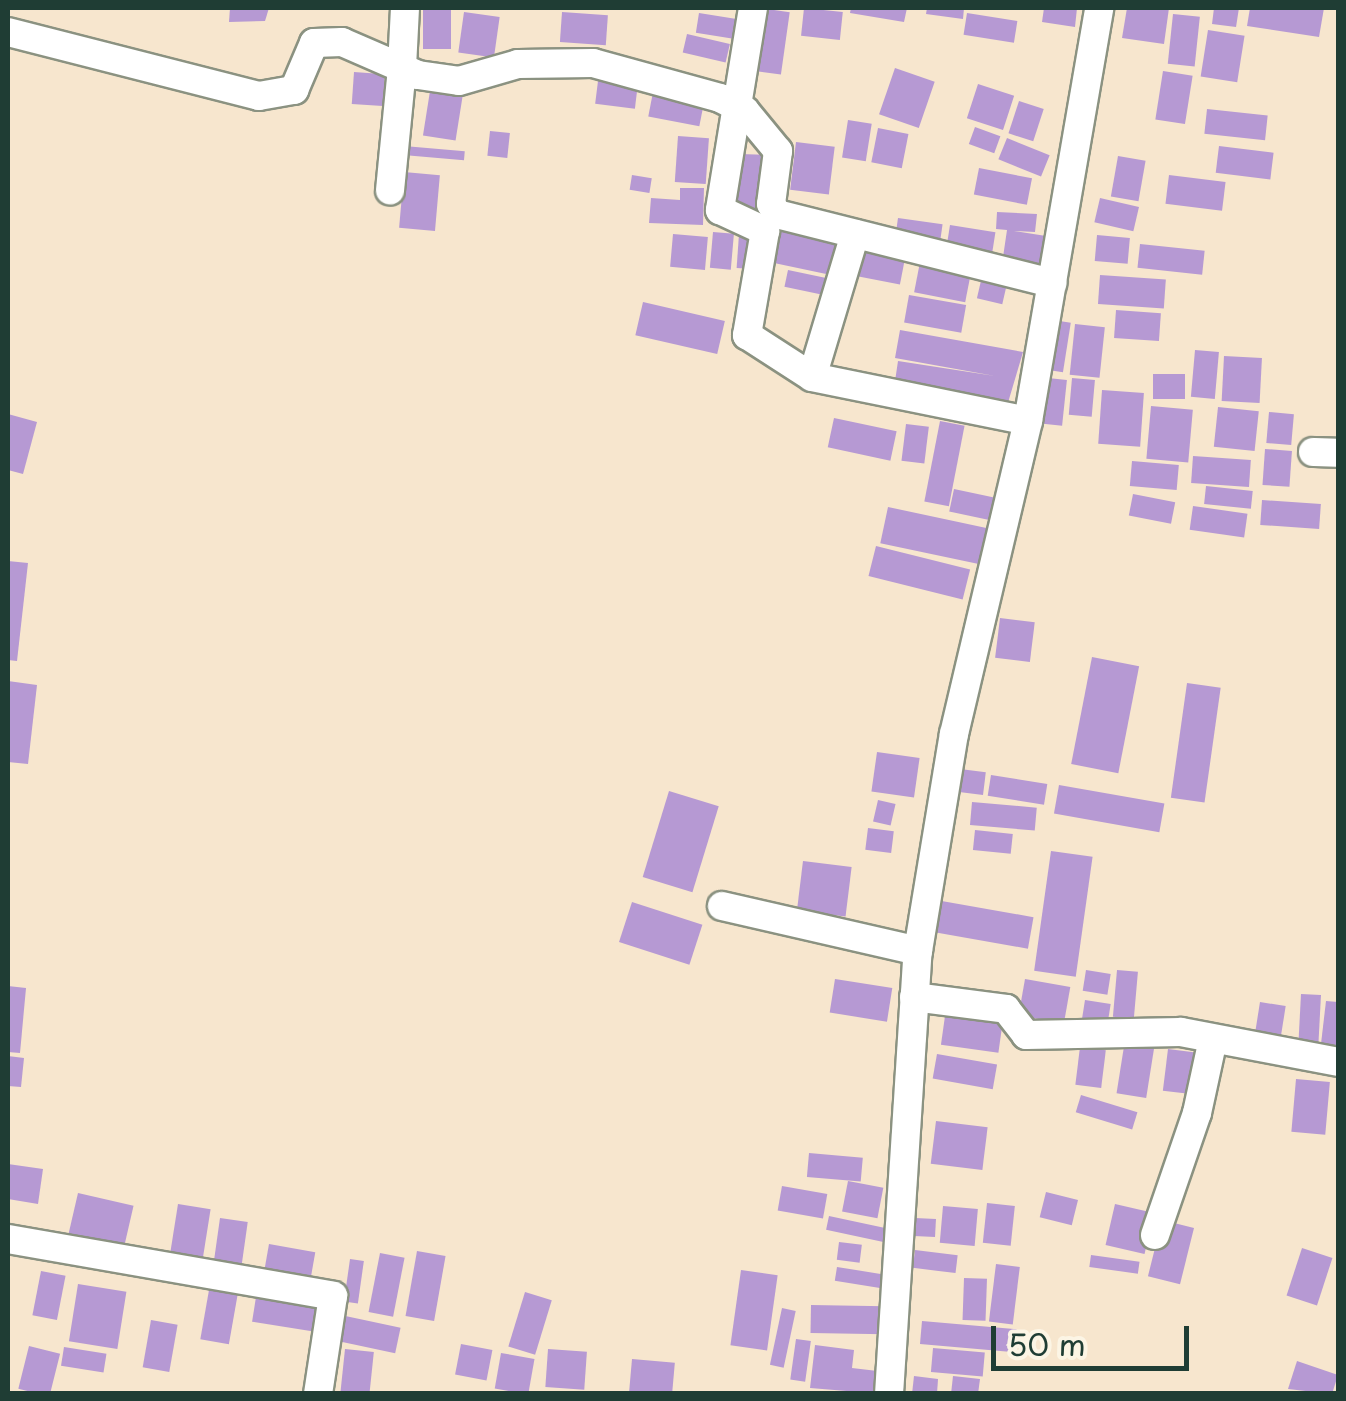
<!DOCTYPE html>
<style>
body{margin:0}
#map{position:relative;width:1346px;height:1401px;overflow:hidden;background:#f7e6ce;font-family:"Playpen Sans",sans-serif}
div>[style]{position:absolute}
.building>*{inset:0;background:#b699d3;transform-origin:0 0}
.roads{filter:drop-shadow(2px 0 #8b9281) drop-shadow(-2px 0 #8b9281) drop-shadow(0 2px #8b9281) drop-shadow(0 -2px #8b9281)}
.minor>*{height:28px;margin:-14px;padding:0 14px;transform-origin:14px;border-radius:14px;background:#fff}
span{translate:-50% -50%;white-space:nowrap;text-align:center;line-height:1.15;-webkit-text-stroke:10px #fcf5e5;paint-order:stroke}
.frame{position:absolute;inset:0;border:10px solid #1f3d34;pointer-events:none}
.scale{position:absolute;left:991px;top:1326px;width:198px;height:45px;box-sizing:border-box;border:5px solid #1f3d34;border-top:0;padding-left:12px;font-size:30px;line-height:35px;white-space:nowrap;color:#1f3d34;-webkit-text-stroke:8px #fcf5e5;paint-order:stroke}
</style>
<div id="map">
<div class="building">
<div style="clip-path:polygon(230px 8px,269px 8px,265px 21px,229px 22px)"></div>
<div style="left:423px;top:8px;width:28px;height:41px"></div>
<div style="left:760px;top:8px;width:30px;height:63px;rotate:8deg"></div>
<div style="left:804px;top:8px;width:39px;height:28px;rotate:6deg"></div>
<div style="clip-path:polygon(851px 8px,907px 8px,904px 22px,850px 13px)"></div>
<div style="clip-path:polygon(927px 8px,964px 8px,963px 19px,926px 14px)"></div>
<div style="clip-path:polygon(1044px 8px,1077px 8px,1075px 27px,1042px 22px)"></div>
<div style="clip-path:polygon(1127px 8px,1169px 8px,1164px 44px,1122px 38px)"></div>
<div style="clip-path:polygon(1214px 8px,1239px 8px,1236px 27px,1212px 24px)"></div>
<div style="clip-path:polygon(1250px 8px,1324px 8px,1319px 37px,1247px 26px)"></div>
<div style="left:464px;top:12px;width:36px;height:41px;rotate:8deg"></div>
<div style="left:562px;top:12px;width:46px;height:30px;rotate:4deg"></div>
<div style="left:699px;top:13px;width:38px;height:20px;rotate:9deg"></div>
<div style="left:967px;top:13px;width:51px;height:22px;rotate:9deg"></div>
<div style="left:1173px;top:14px;width:27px;height:50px;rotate:6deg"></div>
<div style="left:1208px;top:30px;width:37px;height:47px;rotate:9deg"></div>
<div style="left:687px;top:34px;width:44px;height:19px;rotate:13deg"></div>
<div style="left:895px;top:68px;width:42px;height:49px;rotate:19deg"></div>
<div style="left:1163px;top:71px;width:30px;height:49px;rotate:9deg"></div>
<div style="left:354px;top:72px;width:31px;height:32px;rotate:4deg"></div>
<div style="left:598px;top:81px;width:40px;height:23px;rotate:7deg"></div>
<div style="left:978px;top:84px;width:38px;height:36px;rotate:18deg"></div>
<div style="left:654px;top:87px;width:52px;height:30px;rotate:11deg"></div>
<div style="left:430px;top:91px;width:33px;height:45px;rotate:9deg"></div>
<div style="left:1019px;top:101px;width:26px;height:34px;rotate:18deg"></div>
<div style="left:1207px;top:109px;width:61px;height:25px;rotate:6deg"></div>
<div style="left:848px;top:120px;width:24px;height:38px;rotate:9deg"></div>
<div style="left:975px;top:127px;width:27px;height:18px;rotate:20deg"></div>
<div style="left:878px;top:128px;width:31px;height:35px;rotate:11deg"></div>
<div style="left:490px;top:131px;width:20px;height:25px;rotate:6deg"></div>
<div style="left:678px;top:136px;width:31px;height:46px;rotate:4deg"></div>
<div style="left:1007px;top:138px;width:46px;height:23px;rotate:22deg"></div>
<div style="left:796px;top:142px;width:39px;height:48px;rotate:7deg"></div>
<div style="left:404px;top:146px;width:61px;height:9px;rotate:5deg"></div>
<div style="left:1219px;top:146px;width:55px;height:27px;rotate:7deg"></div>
<div style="left:739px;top:154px;width:27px;height:54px;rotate:2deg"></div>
<div style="left:1118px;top:156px;width:28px;height:41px;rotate:10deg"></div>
<div style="left:979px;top:168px;width:54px;height:27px;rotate:11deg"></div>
<div style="left:404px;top:172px;width:36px;height:56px;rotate:5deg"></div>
<div style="left:632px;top:175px;width:20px;height:15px;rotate:9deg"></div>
<div style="left:1169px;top:175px;width:57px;height:29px;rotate:7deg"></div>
<div style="clip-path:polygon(680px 188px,704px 188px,703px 225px,649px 223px,651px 198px,680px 200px)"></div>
<div style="left:1100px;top:198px;width:40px;height:25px;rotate:13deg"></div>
<div style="clip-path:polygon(997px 212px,1037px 214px,1035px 232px,1014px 231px,1046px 236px,1041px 270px,1002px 264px,1007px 230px,996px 229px)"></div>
<div style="left:898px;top:218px;width:45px;height:17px;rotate:8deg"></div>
<div style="left:950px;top:225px;width:46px;height:24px;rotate:9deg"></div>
<div style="left:778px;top:227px;width:69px;height:36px;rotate:12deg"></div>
<div style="left:713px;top:232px;width:21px;height:36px;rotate:5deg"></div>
<div style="left:673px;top:234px;width:35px;height:33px;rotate:5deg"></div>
<div style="left:739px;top:234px;width:16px;height:34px;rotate:4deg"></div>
<div style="left:1097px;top:235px;width:33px;height:26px;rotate:5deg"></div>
<div style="left:865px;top:244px;width:42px;height:33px;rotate:11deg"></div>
<div style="left:1140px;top:244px;width:65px;height:24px;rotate:6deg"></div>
<div style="left:921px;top:257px;width:52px;height:36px;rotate:11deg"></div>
<div style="left:788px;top:270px;width:39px;height:17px;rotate:12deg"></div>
<div style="left:983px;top:272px;width:26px;height:27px;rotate:13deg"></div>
<div style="left:1100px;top:275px;width:66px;height:29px;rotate:4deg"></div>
<div style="left:909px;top:295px;width:58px;height:28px;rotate:10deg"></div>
<div style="left:643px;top:302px;width:84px;height:34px;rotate:13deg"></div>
<div style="left:1116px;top:310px;width:45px;height:28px;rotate:4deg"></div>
<div style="left:1053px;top:320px;width:18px;height:50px;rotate:9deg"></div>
<div style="left:1075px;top:324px;width:30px;height:51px;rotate:6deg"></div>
<div style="clip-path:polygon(900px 330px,1023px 352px,1007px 406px,894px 388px,898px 361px,995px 376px,895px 358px)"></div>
<div style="left:1195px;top:350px;width:24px;height:47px;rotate:5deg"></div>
<div style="left:1224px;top:356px;width:38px;height:45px;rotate:3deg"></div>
<div style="left:1153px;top:374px;width:32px;height:25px"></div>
<div style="left:1048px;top:378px;width:19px;height:46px;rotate:6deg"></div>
<div style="left:1072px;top:378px;width:23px;height:37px;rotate:5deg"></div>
<div style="left:1102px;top:390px;width:42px;height:54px;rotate:4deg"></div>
<div style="left:1151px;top:406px;width:42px;height:53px;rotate:5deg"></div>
<div style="left:1218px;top:407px;width:41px;height:40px;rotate:6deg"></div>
<div style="left:1269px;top:412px;width:25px;height:31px;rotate:5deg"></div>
<div style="clip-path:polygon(8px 414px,37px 422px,23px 474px,8px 470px)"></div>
<div style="left:834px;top:418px;width:64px;height:30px;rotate:12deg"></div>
<div style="left:940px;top:421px;width:25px;height:82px;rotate:11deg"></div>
<div style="left:906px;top:424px;width:23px;height:37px;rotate:7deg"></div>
<div style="left:1265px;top:449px;width:27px;height:36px;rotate:4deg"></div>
<div style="left:1193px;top:456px;width:58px;height:27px;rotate:4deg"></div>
<div style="left:1132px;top:461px;width:47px;height:25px;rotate:5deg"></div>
<div style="left:1206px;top:486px;width:47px;height:18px;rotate:6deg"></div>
<div style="left:954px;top:489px;width:47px;height:23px;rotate:12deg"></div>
<div style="left:1133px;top:494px;width:43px;height:22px;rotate:11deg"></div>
<div style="left:1262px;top:500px;width:59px;height:25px;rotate:4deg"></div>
<div style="left:1193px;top:506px;width:55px;height:24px;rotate:8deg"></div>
<div style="left:888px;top:507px;width:103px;height:37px;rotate:12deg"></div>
<div style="left:876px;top:546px;width:97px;height:31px;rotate:14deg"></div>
<div style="clip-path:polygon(8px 561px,28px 563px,17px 661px,8px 660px)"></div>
<div style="left:1000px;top:618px;width:35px;height:40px;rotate:7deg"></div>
<div style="left:1092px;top:657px;width:48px;height:109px;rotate:11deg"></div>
<div style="clip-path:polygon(8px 681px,37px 685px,28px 764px,8px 762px)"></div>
<div style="left:1187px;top:683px;width:34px;height:116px;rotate:8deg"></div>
<div style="left:877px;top:752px;width:43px;height:40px;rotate:8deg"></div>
<div style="left:960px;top:769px;width:26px;height:23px;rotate:7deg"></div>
<div style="left:991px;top:775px;width:57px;height:21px;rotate:9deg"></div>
<div style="left:1059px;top:785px;width:107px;height:29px;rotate:10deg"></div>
<div style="left:669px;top:791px;width:52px;height:90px;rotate:17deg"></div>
<div style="left:878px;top:800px;width:18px;height:22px;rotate:13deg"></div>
<div style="left:972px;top:802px;width:65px;height:23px;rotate:5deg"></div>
<div style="left:868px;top:828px;width:26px;height:22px;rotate:7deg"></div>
<div style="left:975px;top:830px;width:38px;height:20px;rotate:6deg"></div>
<div style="left:1051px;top:851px;width:42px;height:121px;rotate:8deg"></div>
<div style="left:803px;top:861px;width:49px;height:50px;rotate:7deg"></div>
<div style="left:936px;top:900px;width:99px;height:32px;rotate:10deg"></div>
<div style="left:632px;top:902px;width:74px;height:42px;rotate:18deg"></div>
<div style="left:1086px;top:970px;width:25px;height:21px;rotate:9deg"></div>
<div style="left:1117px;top:970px;width:21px;height:47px;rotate:5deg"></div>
<div style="left:835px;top:979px;width:58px;height:34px;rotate:9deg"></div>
<div style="left:1025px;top:979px;width:46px;height:37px;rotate:10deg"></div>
<div style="clip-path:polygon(8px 986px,26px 988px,20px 1053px,8px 1052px)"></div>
<div style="left:1301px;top:994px;width:20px;height:51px;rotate:3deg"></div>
<div style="left:1085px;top:1000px;width:26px;height:26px;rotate:9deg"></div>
<div style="clip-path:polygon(1326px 1001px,1338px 1002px,1338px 1047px,1321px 1044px)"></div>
<div style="left:1260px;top:1002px;width:26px;height:38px;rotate:9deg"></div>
<div style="left:945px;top:1016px;width:58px;height:29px;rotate:8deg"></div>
<div style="left:1125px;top:1040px;width:30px;height:54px;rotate:9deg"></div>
<div style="left:1080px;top:1047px;width:26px;height:38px;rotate:7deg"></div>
<div style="left:1168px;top:1049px;width:26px;height:42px;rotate:7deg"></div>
<div style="left:937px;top:1054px;width:61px;height:25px;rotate:10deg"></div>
<div style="clip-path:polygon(8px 1056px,24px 1058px,21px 1087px,8px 1086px)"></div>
<div style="left:1296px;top:1079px;width:34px;height:53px;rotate:5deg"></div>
<div style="left:1081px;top:1095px;width:59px;height:18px;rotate:17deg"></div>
<div style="left:936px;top:1121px;width:52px;height:43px;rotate:7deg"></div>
<div style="left:809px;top:1153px;width:54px;height:24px;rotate:5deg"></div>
<div style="clip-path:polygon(8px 1164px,43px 1169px,38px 1204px,8px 1199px)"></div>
<div style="left:848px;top:1181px;width:36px;height:31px;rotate:11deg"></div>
<div style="left:782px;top:1186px;width:46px;height:25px;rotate:10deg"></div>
<div style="left:1046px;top:1192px;width:33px;height:26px;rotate:14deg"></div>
<div style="left:78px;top:1193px;width:57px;height:45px;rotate:13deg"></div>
<div style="left:987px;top:1203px;width:28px;height:40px;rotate:6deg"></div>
<div style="left:178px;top:1204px;width:33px;height:58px;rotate:9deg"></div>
<div style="left:1115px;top:1204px;width:40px;height:42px;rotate:13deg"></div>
<div style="left:943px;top:1206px;width:35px;height:37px;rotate:5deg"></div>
<div style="left:829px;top:1216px;width:61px;height:14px;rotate:12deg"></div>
<div style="left:220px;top:1218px;width:28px;height:52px;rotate:8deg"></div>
<div style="left:915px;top:1218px;width:21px;height:18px;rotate:3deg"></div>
<div style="left:1162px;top:1220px;width:33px;height:58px;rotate:14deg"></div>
<div style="left:839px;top:1242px;width:23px;height:18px;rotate:7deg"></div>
<div style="left:269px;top:1244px;width:47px;height:32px;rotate:10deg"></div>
<div style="left:1302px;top:1248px;width:32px;height:50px;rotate:18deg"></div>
<div style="left:915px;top:1250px;width:43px;height:18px;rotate:7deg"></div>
<div style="left:417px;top:1251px;width:29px;height:66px;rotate:10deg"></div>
<div style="left:380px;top:1253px;width:25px;height:60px;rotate:11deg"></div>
<div style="left:1091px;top:1255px;width:49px;height:12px;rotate:8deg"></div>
<div style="left:350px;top:1259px;width:14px;height:43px;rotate:8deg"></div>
<div style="left:996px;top:1264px;width:24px;height:58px;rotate:7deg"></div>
<div style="left:837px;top:1267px;width:52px;height:14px;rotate:9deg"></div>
<div style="left:741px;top:1270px;width:37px;height:76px;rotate:8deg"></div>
<div style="left:41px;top:1271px;width:25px;height:45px;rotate:11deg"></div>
<div style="left:964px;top:1278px;width:23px;height:42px;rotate:2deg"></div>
<div style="left:78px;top:1284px;width:49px;height:58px;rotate:9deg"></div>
<div style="left:209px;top:1290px;width:29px;height:50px;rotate:10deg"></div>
<div style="left:525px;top:1292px;width:28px;height:57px;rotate:17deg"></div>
<div style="left:256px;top:1297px;width:67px;height:25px;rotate:9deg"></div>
<div style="left:811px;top:1305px;width:74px;height:28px;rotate:1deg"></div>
<div style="left:782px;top:1308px;width:14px;height:58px;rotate:12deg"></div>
<div style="left:336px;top:1314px;width:66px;height:26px;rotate:12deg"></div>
<div style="left:151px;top:1320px;width:27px;height:48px;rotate:10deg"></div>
<div style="left:922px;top:1321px;width:95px;height:23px;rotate:5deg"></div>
<div style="left:796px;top:1339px;width:15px;height:41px;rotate:8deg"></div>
<div style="left:461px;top:1344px;width:32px;height:31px;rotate:11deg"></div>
<div style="clip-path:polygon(815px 1345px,854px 1350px,852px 1368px,886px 1372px,883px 1394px,810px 1388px)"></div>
<div style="left:29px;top:1346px;width:32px;height:44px;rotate:14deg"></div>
<div style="left:64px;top:1347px;width:43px;height:19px;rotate:9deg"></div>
<div style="left:933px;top:1348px;width:52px;height:24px;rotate:5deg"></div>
<div style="left:345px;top:1349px;width:29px;height:45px;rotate:6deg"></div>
<div style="left:548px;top:1349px;width:39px;height:38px;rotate:4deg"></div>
<div style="left:501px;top:1353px;width:34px;height:36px;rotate:10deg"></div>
<div style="left:632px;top:1359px;width:43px;height:35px;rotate:5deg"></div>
<div style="clip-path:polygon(1297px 1361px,1338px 1375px,1332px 1394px,1288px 1389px)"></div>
<div style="clip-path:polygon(914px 1376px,938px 1379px,937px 1394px,912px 1394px)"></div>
<div style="clip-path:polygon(953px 1376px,980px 1379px,978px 1394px,951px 1394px)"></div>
</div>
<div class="roads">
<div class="minor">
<div style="left:405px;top:8px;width:60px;rotate:92.9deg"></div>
<div style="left:402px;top:68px;width:17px;rotate:24deg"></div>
<div style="left:418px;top:75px;width:41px;rotate:8.3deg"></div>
<div style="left:459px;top:81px;width:61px;rotate:-16.1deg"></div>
<div style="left:518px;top:64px;width:75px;rotate:-0.8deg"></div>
<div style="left:593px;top:63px;width:132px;rotate:15.4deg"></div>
<div style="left:720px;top:98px;width:28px;rotate:27deg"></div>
<div style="left:745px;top:111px;width:52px;rotate:50.5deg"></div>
<div style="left:778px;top:151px;width:53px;rotate:97.5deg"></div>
<div style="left:771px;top:204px;width:12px;rotate:59deg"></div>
<div style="left:777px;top:214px;width:284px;rotate:14.1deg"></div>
<div style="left:753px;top:8px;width:205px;rotate:99.3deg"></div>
<div style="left:720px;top:210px;width:50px;rotate:25deg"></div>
<div style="left:765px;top:231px;width:106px;rotate:99.8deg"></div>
<div style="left:747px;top:335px;width:77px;rotate:32.9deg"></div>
<div style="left:8px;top:32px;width:259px;rotate:14.3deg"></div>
<div style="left:259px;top:96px;width:36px;rotate:-10deg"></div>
<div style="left:294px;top:90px;width:51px;rotate:-66.9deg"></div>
<div style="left:314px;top:43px;width:28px;rotate:-2deg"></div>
<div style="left:342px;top:42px;width:65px;rotate:23.4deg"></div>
<div style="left:402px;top:68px;width:123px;rotate:95.6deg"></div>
<div style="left:855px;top:234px;width:149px;rotate:106.7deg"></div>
<div style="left:812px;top:377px;width:220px;rotate:11.5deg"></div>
<div style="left:1313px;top:452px;width:25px;rotate:2deg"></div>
<div style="left:722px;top:906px;width:201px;rotate:12.9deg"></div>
<div style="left:914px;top:997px;width:93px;rotate:7.4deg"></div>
<div style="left:1006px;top:1009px;width:33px;rotate:52deg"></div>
<div style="left:1026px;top:1035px;width:155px;rotate:-1.1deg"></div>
<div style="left:1181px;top:1032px;width:160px;rotate:10.8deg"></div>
<div style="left:1155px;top:1235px;width:129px;rotate:-71deg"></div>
<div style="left:1197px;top:1113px;width:76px;rotate:-77.8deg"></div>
<div style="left:8px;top:1239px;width:330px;rotate:9.9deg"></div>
<div style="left:333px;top:1296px;width:99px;rotate:98.7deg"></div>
<div style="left:889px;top:1394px;width:444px;rotate:-86.3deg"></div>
<div style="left:918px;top:951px;width:220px;rotate:-80.6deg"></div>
<div style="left:954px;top:734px;width:322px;rotate:-76.7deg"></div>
<div style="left:1028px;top:421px;width:419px;rotate:-80.2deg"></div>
</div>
</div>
<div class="frame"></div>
<div class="scale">50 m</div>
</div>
